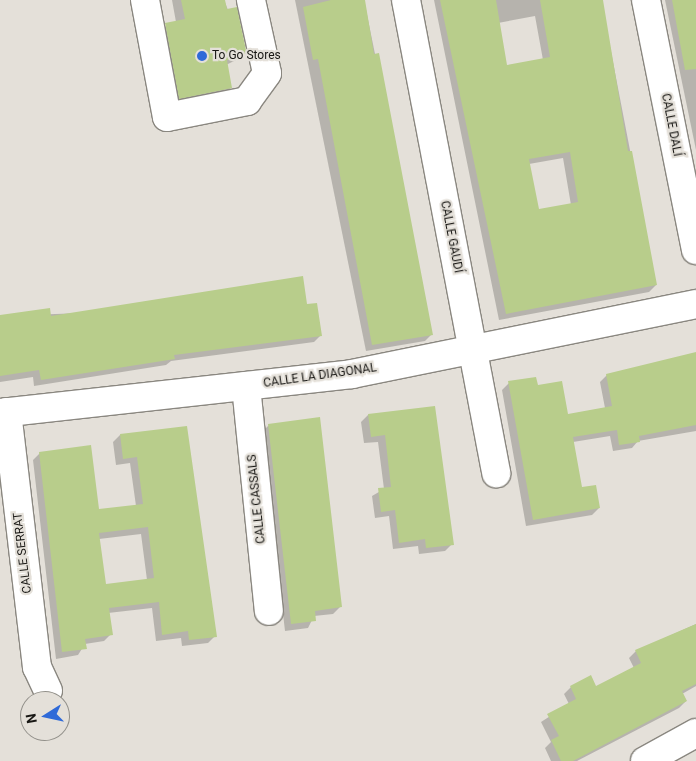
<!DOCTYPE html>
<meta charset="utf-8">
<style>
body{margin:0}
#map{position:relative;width:696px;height:761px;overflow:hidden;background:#e4e0d9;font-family:Roboto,sans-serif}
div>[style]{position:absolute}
.shadow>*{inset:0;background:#0003}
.building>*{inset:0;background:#b8cd8b}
.roads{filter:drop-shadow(1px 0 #8a8780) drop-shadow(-1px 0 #8a8780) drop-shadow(0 1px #8a8780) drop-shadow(0 -1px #8a8780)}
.minor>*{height:28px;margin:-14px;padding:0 14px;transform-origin:14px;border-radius:14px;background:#fff}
.dots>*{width:14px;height:14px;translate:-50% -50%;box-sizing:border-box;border:2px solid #e4e0d9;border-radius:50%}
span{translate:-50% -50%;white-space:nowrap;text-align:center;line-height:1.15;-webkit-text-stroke:4.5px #e4e0d9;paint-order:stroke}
.poi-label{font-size:12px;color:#181714}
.left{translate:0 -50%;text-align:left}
.street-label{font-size:12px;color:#181714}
.north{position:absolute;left:20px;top:691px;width:50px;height:50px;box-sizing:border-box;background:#e4e0d9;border:1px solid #92908a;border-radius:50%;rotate:260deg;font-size:14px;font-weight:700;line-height:20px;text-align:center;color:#181714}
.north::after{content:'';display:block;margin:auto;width:18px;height:22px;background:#2f6ad8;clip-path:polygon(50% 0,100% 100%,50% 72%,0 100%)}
</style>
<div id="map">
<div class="shadow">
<div style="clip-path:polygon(172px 0,224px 0,246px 55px,226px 65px,231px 88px,223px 95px,172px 106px,158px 32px,176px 22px)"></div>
<div style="clip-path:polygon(295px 0,364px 0,432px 334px,425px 341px,366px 351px)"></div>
<div style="clip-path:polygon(evenodd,434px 0,596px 0,602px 5px,656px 285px,649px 292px,499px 320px,434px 0,535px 16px,543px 60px,506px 66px,498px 23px,535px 16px,434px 0,563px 158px,571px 205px,538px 211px,529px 164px,563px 158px)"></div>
<div style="clip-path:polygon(665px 0,696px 0,696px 150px)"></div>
<div style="clip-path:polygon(306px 305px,321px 335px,314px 342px,171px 361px,166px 365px,34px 386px,33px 377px,0 382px,0 316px)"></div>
<div style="clip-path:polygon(696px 353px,696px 431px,638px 441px,632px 448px,613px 451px,610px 436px,573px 442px,581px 489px,599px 508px,592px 515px,526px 526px,502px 390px,509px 383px,537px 387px,567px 415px,605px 408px,600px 382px,607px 375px)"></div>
<div style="clip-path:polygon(434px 407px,452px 544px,445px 551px,419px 554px,418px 546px,393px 549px,389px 516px,375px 518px,372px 496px,384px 489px,378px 442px,364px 443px,361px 422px,368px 415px)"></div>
<div style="clip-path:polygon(269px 425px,340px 607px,333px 614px,314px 616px,308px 628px,285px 631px,262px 432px)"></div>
<div style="clip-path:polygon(evenodd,186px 427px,215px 636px,208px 643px,182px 646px,181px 638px,156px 641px,152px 608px,108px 613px,111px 634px,104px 641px,85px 644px,78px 655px,56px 659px,33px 460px,40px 453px,98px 511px,136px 506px,130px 463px,116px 465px,113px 442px,120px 435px,186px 427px,141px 534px,147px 580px,105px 585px,99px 539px,141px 534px)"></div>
<div style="clip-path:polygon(696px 624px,696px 686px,682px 694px,686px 701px,679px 708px,577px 761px,551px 761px,545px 748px,551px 742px,541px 722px,569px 704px,564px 694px,571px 687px,596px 688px,634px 668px,629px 658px,636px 651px)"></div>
</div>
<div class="building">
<div style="clip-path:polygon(181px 0,225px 0,227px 9px,237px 7px,247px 55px,227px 60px,232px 88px,179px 99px,165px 23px,185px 19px)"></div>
<div style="clip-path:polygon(331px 0,365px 0,374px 54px,379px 53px,433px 335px,372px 345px,318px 59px,313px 60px,303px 7px)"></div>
<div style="clip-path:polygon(evenodd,440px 0,496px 0,507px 65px,550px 57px,540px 0,603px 0,628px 151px,632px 151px,657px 285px,506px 314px,440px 0,570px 152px,578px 202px,539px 209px,529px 159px,570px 152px)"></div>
<div style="clip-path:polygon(672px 0,696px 0,696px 69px,685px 70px)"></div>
<div style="clip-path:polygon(303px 276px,307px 304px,317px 303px,322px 336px,174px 355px,175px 359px,41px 380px,39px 370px,0 376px,0 315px,50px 308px,51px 316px)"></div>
<div style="clip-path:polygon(696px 352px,696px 425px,639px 436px,640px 442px,619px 445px,617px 430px,573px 437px,582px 487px,596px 485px,600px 508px,533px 520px,508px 381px,536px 377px,538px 385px,562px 381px,568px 414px,612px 406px,606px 374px)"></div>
<div style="clip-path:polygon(435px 406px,454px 545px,426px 548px,425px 539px,399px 543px,395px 510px,381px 512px,378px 488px,391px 487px,385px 435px,371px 437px,368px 414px)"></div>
<div style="clip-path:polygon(320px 417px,342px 607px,315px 611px,316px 621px,291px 624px,268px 424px)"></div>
<div style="clip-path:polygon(evenodd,187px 426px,217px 637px,189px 640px,188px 631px,162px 635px,159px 602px,109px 608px,113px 635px,85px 639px,87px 649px,62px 652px,39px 452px,91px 445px,99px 509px,143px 504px,137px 457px,123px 459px,120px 434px,187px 426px,148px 527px,154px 578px,106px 584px,99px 533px,148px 527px)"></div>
<div style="clip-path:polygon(696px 624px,696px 684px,682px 691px,687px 701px,573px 761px,561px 761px,551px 740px,559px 736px,547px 714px,576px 699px,570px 686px,591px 675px,596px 686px,641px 663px,635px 650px)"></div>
</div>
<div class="roads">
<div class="minor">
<div style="left:145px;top:0;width:119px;rotate:79.4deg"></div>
<div style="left:167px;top:117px;width:82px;rotate:-11.3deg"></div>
<div style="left:247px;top:101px;width:34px;rotate:-54deg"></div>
<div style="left:267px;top:73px;width:75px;rotate:-102.4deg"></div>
<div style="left:406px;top:0;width:482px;rotate:79.2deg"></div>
<div style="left:646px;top:0;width:255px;rotate:78.7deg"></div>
<div style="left:246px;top:386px;width:226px;rotate:84.2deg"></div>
<div style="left:7px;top:412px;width:257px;rotate:83.3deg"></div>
<div style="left:37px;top:667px;width:26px;rotate:65deg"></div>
<div style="left:0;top:413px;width:354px;rotate:-6.3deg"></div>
<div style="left:352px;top:374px;width:351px;rotate:-11.5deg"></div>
<div style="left:645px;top:761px;width:58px;rotate:-28.8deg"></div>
</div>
</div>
<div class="dots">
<div style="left:202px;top:56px;background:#2f6ad8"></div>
</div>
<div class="poi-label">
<span class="left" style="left:212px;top:56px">To Go Stores</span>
</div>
<div class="street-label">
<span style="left:671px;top:125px;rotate:79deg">CALLE DALÍ</span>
<span style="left:451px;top:237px;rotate:79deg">CALLE GAUDÍ</span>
<span style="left:320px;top:376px;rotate:-8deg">CALLE LA DIAGONAL</span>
<span style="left:257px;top:499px;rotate:-96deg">CALLE CASSALS</span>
<span style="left:23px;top:553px;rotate:-97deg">CALLE SERRAT</span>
</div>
<div class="north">N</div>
</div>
